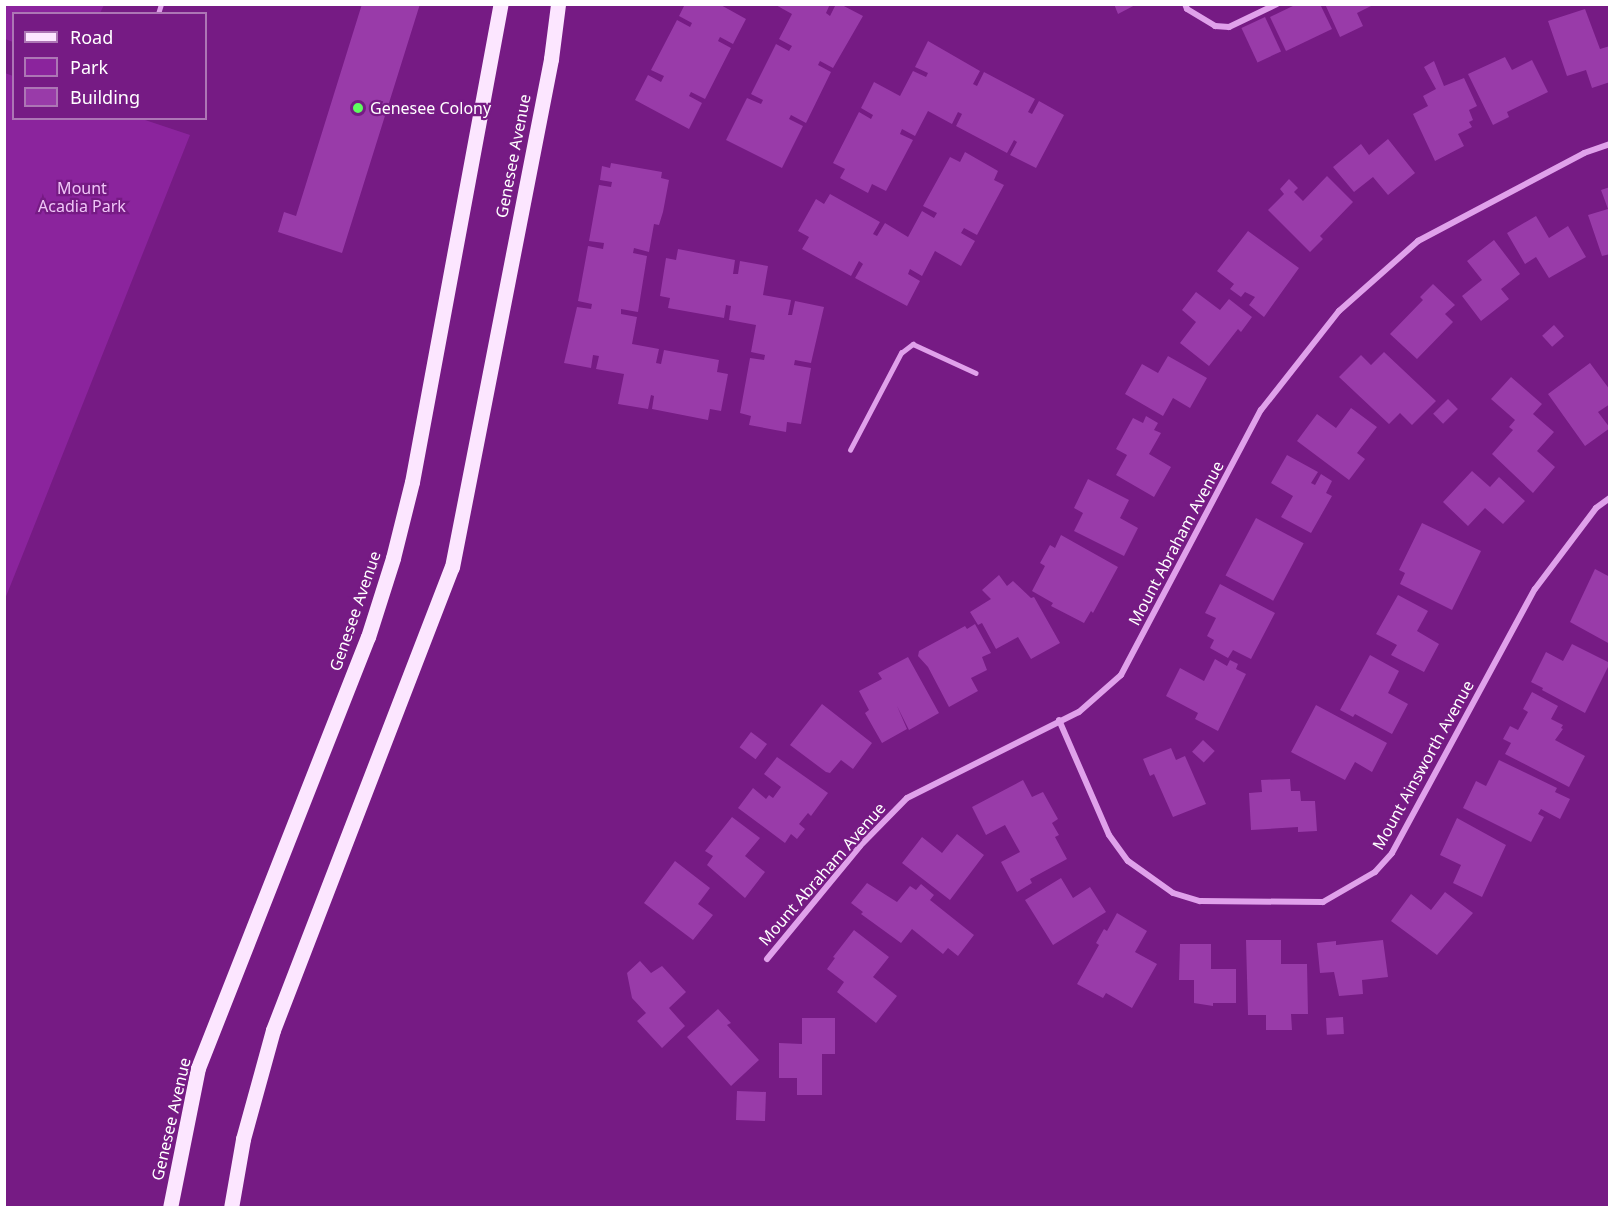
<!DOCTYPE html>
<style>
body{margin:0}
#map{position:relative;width:1614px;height:1212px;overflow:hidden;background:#761b84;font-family:"Noto Sans",sans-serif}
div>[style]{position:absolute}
.green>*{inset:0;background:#8b249d}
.building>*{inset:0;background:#993ba9;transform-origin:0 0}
.lane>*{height:4.5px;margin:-2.25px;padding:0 2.25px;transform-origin:2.25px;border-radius:2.25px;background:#e0a1eb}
.street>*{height:6px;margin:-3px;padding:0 3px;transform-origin:3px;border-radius:3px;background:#e0a1eb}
.primary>*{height:15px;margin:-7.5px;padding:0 7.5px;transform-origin:7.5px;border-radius:7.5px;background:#fce6ff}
.dots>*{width:16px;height:16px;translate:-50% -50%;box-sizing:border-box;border:3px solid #761b84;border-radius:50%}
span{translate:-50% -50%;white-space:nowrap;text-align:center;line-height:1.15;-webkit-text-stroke:4.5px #761b84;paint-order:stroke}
.poi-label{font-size:16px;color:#fff}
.left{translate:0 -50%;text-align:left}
.street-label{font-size:16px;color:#fff}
.park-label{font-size:16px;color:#f0c6f8}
.frame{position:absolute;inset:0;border:6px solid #fff;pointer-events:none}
.legend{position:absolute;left:12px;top:12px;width:195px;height:108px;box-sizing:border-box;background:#761b84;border:2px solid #ad76b5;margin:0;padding:8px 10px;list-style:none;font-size:18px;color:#fff}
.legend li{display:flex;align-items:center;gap:12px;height:30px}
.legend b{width:30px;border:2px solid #ad76b5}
</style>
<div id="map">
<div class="green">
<div style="clip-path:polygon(4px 5px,5px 4px,104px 5px,100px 13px,14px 14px,13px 42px,5px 39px)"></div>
<div style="clip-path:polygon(5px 73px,13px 76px,14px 118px,142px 119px,190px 135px,5px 599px)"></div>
</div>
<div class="building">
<div style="clip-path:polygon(362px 4px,420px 4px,342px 253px,278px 232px,284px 212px,296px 216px)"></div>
<div style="clip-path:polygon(685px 4px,719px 4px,746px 19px,733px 44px,720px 37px,718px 41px,731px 48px,705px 99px,691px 92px,689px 96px,702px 103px,689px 129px,635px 100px,648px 75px,661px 82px,664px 76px,651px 70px,677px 20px,690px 27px,692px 23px,679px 16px)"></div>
<div style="clip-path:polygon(774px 4px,830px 4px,826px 13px,830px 16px,836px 4px,840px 4px,863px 16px,833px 68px,820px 61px,818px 65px,831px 72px,806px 123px,791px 115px,789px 119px,803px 126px,782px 168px,726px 140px,747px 98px,761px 104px,763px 100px,751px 94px,776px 44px,789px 51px,792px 46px,779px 39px,792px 14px)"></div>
<div style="clip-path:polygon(1114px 4px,1137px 4px,1118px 14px)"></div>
<div style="clip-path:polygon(1297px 4px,1320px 4px,1332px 29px,1286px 51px,1270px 17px)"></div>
<div style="clip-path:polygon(1325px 4px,1375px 4px,1357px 13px,1363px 26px,1340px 37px)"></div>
<div style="clip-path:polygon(1585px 9px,1600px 49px,1610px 46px,1610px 82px,1592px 88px,1586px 70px,1567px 76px,1548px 21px)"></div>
<div style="left:1265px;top:17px;width:38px;height:26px;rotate:65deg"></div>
<div style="clip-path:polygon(928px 41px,980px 71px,973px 84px,977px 86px,984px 72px,1035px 99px,1028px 112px,1032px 114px,1039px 101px,1064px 115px,1036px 168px,1010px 155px,1017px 142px,1014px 140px,1007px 153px,956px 126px,962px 114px,958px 112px,952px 124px,928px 111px,915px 136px,902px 129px,900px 134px,913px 140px,886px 191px,872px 184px,868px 193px,840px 178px,845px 169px,833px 163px,859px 112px,871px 119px,873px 115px,861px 108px,874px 82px,900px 96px,913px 71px,926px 77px,928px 73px,915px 67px)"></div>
<div style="clip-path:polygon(1505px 57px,1512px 70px,1532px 60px,1548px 92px,1507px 112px,1509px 117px,1493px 125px,1468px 74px)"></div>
<div style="clip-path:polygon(1434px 61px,1444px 86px,1464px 78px,1477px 106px,1469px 110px,1473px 120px,1469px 122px,1472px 127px,1458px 134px,1464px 146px,1435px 161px,1413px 114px,1428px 106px,1423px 96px,1436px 89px,1424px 67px)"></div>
<div style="clip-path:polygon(1388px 139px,1415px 173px,1388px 195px,1373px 177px,1354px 192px,1333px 167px,1361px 144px,1369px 155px)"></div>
<div style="clip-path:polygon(965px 152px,998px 171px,994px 180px,1004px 185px,977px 235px,964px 228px,961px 233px,975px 241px,961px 266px,935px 251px,922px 276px,910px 269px,908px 274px,920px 281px,907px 306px,855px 278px,863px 264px,859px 261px,851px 276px,802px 249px,809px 237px,798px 231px,816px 199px,824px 204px,830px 194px,880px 222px,873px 234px,877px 236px,885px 223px,908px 237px,922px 211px,934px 218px,937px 213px,923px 206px,950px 157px,960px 162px)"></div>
<div style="clip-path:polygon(611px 163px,662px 172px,661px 178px,669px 180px,663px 212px,659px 225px,654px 224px,649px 252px,634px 248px,633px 253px,647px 256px,638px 312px,621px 309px,621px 314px,637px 317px,632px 344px,659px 349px,656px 363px,661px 364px,664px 350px,719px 360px,717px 372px,728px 374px,721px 411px,710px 409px,708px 420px,652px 409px,654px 396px,651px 395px,648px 409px,618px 404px,624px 374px,596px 369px,599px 356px,593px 355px,591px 368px,564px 363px,577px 307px,591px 309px,592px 304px,578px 301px,588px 246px,603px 249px,604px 243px,589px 241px,599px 185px,611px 187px,612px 182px,600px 180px,602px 166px,610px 168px)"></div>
<div style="clip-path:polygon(1327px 176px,1353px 202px,1320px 236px,1323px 239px,1310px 252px,1268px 210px,1284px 194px,1280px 189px,1289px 179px,1298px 188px,1294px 192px,1303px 201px)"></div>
<div style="clip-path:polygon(1610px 187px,1610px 254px,1602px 256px,1588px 215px,1608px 209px,1601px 190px)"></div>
<div style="clip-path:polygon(1536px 216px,1549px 238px,1568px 226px,1586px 257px,1549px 278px,1536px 257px,1525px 264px,1507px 233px)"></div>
<div style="clip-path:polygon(1248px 231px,1299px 268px,1264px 317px,1249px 305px,1255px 297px,1245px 292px,1241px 297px,1230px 289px,1234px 284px,1217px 271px)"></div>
<div style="clip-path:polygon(1494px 240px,1520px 274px,1501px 289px,1509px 299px,1481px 321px,1462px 296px,1482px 280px,1467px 261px)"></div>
<div style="clip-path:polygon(678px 249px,735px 260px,733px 274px,738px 274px,740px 261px,768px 266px,763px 295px,791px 300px,788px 315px,792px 315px,795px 301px,824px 307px,811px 363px,795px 360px,794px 365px,811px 368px,801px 424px,787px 422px,786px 432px,749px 425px,751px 416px,740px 413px,750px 358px,764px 360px,765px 355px,751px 352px,756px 325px,729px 320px,731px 306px,726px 305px,724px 318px,668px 308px,670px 298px,660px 296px,666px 258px,676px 260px)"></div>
<div style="clip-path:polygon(1433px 284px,1455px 305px,1445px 314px,1453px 322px,1417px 359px,1390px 334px,1423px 300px,1420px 297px)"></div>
<div style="clip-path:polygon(1196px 292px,1220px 310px,1229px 299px,1252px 317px,1241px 332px,1238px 329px,1209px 366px,1180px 343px,1196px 322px,1182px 310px)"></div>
<div style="left:1554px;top:325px;width:15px;height:16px;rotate:48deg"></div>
<div style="clip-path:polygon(1384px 352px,1436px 401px,1412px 425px,1400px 413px,1389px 424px,1339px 377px,1361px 355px,1371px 365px)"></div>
<div style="clip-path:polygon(1168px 356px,1207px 378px,1190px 408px,1173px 398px,1163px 416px,1125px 394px,1142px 364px,1158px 373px)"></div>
<div style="clip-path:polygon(1590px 363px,1610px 390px,1610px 404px,1598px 412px,1610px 428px,1585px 446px,1548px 394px)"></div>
<div style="clip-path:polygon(1511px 377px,1542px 404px,1533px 414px,1554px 432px,1537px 451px,1555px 467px,1533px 493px,1492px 454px,1513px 430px,1509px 427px,1515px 420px,1491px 399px)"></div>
<div style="left:1448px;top:399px;width:14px;height:21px;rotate:45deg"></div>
<div style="clip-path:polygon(1351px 408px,1377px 427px,1357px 453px,1365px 459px,1349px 480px,1297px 441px,1317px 414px,1336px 428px)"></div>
<div style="clip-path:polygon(1146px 416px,1158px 423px,1154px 430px,1161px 433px,1149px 454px,1171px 467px,1154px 497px,1116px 475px,1127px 455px,1116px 449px,1133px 418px,1143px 423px)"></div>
<div style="clip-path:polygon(1287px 455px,1318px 472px,1311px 483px,1315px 485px,1321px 474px,1332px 481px,1326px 493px,1332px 496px,1311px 533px,1281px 517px,1293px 496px,1271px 483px)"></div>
<div style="clip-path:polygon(1472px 471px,1490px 487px,1499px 477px,1525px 501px,1503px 524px,1485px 508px,1468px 526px,1443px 502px)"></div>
<div style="clip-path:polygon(1088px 479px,1129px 500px,1120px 518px,1138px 528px,1124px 556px,1074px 531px,1083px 513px,1074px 508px)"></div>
<div style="left:1256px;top:518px;width:54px;height:65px;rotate:28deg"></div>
<div style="clip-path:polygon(1422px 523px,1481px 551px,1452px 610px,1400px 584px,1405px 573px,1399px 570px)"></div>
<div style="clip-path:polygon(1061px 535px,1118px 567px,1093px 613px,1091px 611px,1084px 623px,1051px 606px,1053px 603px,1032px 591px,1045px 566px,1040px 563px,1050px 545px,1055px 548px)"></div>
<div style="clip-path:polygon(1595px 569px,1610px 577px,1610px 644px,1570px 622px)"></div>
<div style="clip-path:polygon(999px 575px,1007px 586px,1013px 581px,1031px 598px,1034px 597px,1060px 643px,1031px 659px,1018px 637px,996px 649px,982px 623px,978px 625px,970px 612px,991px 599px,982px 590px)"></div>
<div style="clip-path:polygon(1220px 584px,1275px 613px,1251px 659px,1233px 650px,1228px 658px,1210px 648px,1214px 640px,1207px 636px,1216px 618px,1205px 613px)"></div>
<div style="clip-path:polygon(1398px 595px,1428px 611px,1417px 631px,1439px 644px,1424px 672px,1391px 655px,1397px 645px,1376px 634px)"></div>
<div style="clip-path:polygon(975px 624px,991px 653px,982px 657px,987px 670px,971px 678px,978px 691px,949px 707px,928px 667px,918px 656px,919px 651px,965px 626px,967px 629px)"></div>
<div style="clip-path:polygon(1572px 644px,1610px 663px,1585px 713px,1542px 690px,1543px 688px,1531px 682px,1546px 652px,1563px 661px)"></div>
<div style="clip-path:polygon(1370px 655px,1399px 671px,1388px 693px,1408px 704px,1392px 734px,1355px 714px,1353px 717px,1340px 710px)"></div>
<div style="clip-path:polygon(908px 657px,939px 713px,909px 730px,897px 706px,907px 729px,882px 743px,865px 713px,869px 710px,859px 691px,882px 679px,878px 673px)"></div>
<div style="clip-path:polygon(1215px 659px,1227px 666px,1230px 660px,1238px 664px,1236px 669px,1246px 674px,1218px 731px,1195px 719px,1198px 713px,1166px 696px,1180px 668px,1204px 681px)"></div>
<div style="clip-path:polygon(1532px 692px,1558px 706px,1551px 719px,1563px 725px,1561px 728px,1563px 729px,1555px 740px,1585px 756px,1569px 787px,1505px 754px,1511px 743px,1503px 739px,1510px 726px,1518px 730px,1528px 712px,1523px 709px)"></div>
<div style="clip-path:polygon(822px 704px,872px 743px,853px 769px,841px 760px,830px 773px,826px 772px,790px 745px)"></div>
<div style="clip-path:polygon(1316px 705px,1387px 743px,1372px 772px,1355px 762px,1345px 780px,1291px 752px)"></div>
<div style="left:751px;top:732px;width:20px;height:19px;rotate:37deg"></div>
<div style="left:1203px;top:740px;width:16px;height:16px;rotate:43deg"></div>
<div style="clip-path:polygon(1171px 748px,1176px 760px,1185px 756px,1206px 804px,1173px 817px,1154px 774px,1150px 776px,1143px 759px)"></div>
<div style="clip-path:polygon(777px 757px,828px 793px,811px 816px,808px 813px,799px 824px,805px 829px,797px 839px,791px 834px,785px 843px,738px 808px,753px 788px,766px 799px,769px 795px,773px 798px,781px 787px,764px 774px)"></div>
<div style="clip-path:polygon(1499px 760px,1557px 788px,1555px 792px,1570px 799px,1560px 819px,1541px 809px,1538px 814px,1544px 817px,1531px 842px,1463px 808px,1476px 781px,1486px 786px)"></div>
<div style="clip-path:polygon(1290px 779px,1291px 791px,1300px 791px,1301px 801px,1315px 801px,1317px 831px,1298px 832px,1298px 827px,1251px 830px,1249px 793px,1262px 792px,1261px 780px)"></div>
<div style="clip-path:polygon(1023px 780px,1032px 797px,1043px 792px,1058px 819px,1052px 823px,1059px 835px,1055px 837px,1067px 859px,1030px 879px,1032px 883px,1017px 892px,1001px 862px,1020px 852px,1005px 825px,986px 835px,972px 807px)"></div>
<div style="clip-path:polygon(732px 817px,760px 838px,745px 856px,765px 872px,745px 898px,707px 865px,713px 856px,705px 851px)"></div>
<div style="clip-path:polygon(1457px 818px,1506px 845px,1482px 897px,1453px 883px,1461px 865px,1440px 855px)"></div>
<div style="clip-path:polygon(957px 834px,984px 855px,950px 900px,902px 863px,922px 837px,942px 853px)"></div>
<div style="clip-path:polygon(675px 861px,710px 888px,698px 904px,713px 915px,693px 940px,644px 903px)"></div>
<div style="clip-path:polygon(1061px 878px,1073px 898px,1090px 887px,1106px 912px,1053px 945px,1025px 900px)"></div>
<div style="clip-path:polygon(867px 883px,897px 902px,910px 886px,916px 890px,921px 884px,934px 895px,930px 900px,974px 935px,958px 956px,948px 948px,943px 954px,912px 929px,901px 943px,861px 914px,863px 912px,851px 903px)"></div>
<div style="clip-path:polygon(1445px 892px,1473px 913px,1437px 955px,1391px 921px,1411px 894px,1431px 910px)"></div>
<div style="clip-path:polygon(1117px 913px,1147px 931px,1135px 952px,1157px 964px,1132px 1008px,1106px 993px,1103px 998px,1077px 984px,1099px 945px,1096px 943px,1104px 929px,1107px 931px)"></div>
<div style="clip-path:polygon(854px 930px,889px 957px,873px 977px,897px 996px,876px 1023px,837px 992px,844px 982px,827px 969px,835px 958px,833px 957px)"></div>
<div style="clip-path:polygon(1246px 940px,1281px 940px,1281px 964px,1307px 964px,1308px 1014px,1291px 1014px,1292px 1030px,1266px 1030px,1266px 1015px,1248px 1015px)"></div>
<div style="clip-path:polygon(1383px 940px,1388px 977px,1362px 980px,1363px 994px,1339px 996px,1334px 972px,1320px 973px,1317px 943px,1336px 941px,1336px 945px)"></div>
<div style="clip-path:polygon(1180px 944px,1211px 944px,1211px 969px,1236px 969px,1236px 1003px,1213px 1003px,1213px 1006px,1194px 1003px,1194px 980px,1179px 980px)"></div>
<div style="clip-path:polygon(640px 961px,651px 973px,662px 966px,686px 992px,669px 1008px,685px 1026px,662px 1048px,637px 1021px,646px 1013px,632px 998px,627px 973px)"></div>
<div style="clip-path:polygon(718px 1009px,731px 1023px,727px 1025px,759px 1060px,731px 1086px,687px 1037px)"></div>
<div style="left:1343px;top:1017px;width:17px;height:17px;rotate:87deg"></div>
<div style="clip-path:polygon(802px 1018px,835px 1018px,835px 1054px,822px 1054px,822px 1095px,797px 1095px,797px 1078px,779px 1078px,779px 1043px,802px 1044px)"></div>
<div style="left:737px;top:1091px;width:29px;height:29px;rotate:2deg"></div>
</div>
<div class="lane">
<div style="left:158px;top:14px;width:10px;rotate:-73deg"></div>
<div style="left:850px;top:450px;width:110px;rotate:-62.3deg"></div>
<div style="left:901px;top:353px;width:15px;rotate:-37deg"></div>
<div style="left:913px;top:344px;width:69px;rotate:24.7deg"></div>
</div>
<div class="street">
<div style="left:1185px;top:4px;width:5px;rotate:68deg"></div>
<div style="left:1187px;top:9px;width:33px;rotate:31deg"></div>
<div style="left:1215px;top:26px;width:14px;rotate:4deg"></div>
<div style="left:1229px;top:27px;width:53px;rotate:-25.6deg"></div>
<div style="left:1059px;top:720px;width:125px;rotate:66.5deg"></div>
<div style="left:1109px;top:835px;width:32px;rotate:54deg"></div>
<div style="left:1128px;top:861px;width:55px;rotate:35.4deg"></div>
<div style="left:1173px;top:893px;width:28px;rotate:17deg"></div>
<div style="left:1200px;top:901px;width:123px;rotate:0.5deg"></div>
<div style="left:1323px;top:902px;width:60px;rotate:-30deg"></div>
<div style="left:1375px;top:872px;width:25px;rotate:-48deg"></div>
<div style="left:1392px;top:853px;width:300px;rotate:-61.6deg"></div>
<div style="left:1535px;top:589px;width:101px;rotate:-53deg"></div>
<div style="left:1596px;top:508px;width:17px;rotate:-36deg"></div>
<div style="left:767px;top:959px;width:146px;rotate:-50.5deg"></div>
<div style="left:860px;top:846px;width:67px;rotate:-45.6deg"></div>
<div style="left:907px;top:798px;width:192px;rotate:-26.6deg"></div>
<div style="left:1079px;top:712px;width:56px;rotate:-41.4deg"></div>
<div style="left:1121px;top:675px;width:300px;rotate:-62.2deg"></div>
<div style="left:1261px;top:410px;width:126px;rotate:-51.8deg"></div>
<div style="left:1339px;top:311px;width:106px;rotate:-41.5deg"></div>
<div style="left:1418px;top:241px;width:188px;rotate:-27.9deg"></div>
<div style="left:1584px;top:153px;width:28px;rotate:-19deg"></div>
</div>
<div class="primary">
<div style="left:170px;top:1208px;width:143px;rotate:-78.7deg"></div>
<div style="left:198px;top:1068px;width:463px;rotate:-68.5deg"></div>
<div style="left:368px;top:637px;width:83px;rotate:-72.4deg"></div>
<div style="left:393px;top:558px;width:78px;rotate:-76deg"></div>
<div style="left:412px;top:482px;width:486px;rotate:-79.5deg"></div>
<div style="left:231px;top:1208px;width:70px;rotate:-80.1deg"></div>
<div style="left:243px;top:1139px;width:113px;rotate:-74.6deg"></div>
<div style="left:273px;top:1030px;width:496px;rotate:-68.9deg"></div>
<div style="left:452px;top:567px;width:518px;rotate:-78.97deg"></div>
<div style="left:551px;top:59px;width:55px;rotate:-82.7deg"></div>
</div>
<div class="dots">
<div style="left:358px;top:108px;background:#5efd5f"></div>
</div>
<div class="poi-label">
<span class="left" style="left:370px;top:108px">Genesee Colony</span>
</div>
<div class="street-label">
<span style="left:513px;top:156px;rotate:-79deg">Genesee Avenue</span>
<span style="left:1176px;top:543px;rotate:-62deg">Mount Abraham Avenue</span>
<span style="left:355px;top:611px;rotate:-71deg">Genesee Avenue</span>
<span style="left:1423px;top:765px;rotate:-61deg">Mount Ainsworth Avenue</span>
<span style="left:822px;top:874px;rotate:-49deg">Mount Abraham Avenue</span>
<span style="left:171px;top:1119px;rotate:-77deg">Genesee Avenue</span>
</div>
<div class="park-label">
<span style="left:82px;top:197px">Mount<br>Acadia Park</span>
</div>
<div class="frame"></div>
<ul class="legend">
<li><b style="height:8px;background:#fce6ff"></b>Road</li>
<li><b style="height:16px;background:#8b249d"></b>Park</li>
<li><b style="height:16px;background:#993ba9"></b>Building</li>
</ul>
</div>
